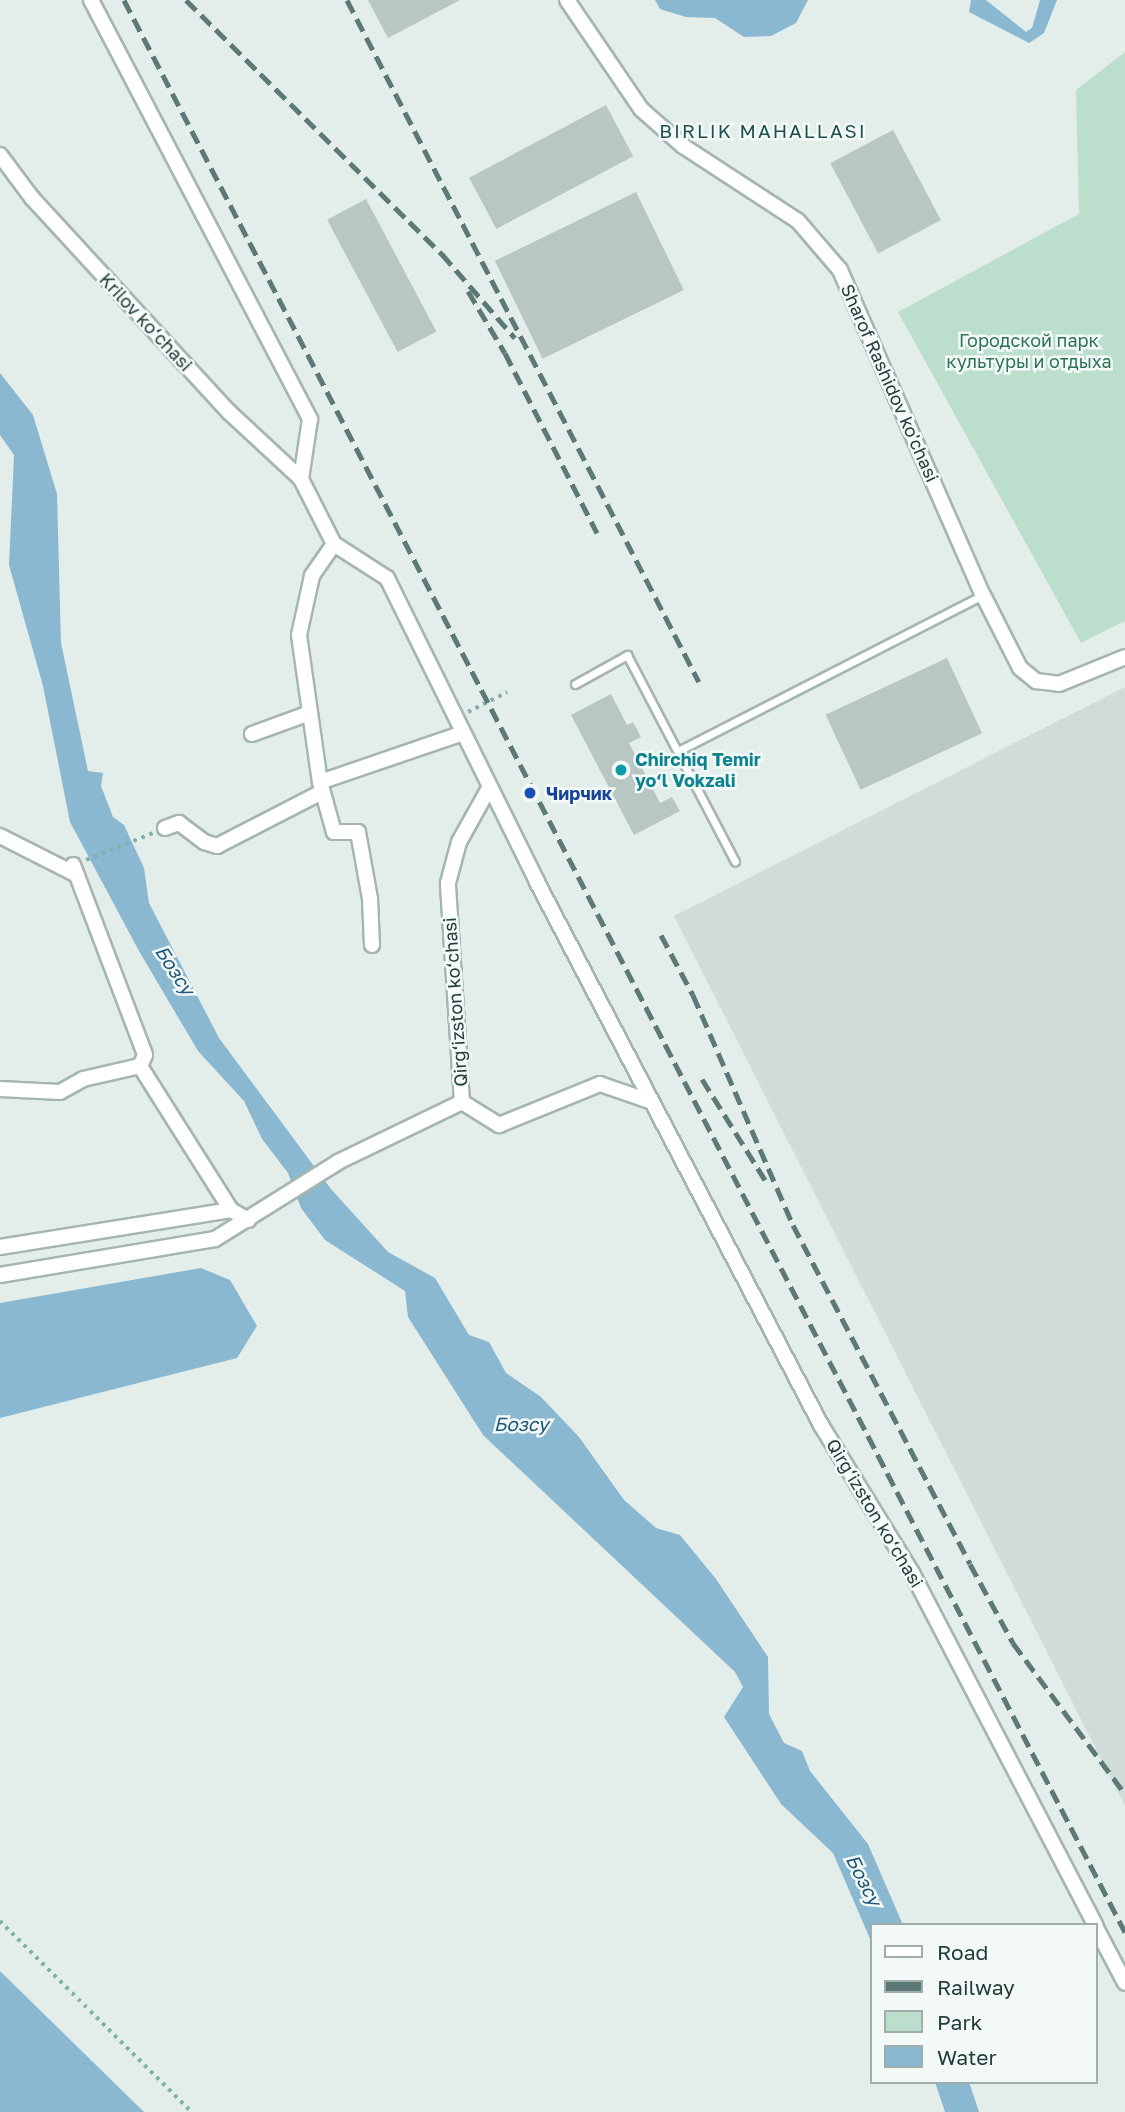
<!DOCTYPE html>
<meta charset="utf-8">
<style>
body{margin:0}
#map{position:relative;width:1125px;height:2112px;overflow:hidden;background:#e3edea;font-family:"Golos Text",sans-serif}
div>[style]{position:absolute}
.built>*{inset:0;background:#d1dcd9}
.green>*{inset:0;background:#bcdecc}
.water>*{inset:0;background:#8bb8d1}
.building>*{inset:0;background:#b8c7c4;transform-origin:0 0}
.path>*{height:3.5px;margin-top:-1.75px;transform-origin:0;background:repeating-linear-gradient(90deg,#83b0ab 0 3.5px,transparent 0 8.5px)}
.roads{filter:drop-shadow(2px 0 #a5b5b2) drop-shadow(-2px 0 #a5b5b2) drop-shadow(0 2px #a5b5b2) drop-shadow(0 -2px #a5b5b2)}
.lane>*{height:7px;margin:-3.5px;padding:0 3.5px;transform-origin:3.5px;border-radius:3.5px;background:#fff}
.street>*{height:14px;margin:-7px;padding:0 7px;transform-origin:7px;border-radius:7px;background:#fff}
.rail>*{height:5px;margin-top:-2.5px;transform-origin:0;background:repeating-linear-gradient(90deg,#5d7977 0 14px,transparent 0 21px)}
.dots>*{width:19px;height:19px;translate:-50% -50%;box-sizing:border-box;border:4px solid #f3f9f7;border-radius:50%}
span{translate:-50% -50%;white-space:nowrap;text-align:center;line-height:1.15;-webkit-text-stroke:5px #f3f9f7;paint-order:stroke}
.street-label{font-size:18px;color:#223e3c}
.park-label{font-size:18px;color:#2d7457}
.culture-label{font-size:18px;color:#0d838f;font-weight:700}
.left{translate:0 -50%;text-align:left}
.transit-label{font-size:18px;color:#164399;font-weight:700}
.neighbourhood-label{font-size:19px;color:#1e504e;letter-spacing:2px}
.water-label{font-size:19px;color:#1d577a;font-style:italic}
.legend{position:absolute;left:870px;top:1923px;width:228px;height:161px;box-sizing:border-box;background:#f3f9f7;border:2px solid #9faeac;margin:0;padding:9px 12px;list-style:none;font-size:21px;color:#223e3c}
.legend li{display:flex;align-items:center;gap:14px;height:35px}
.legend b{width:35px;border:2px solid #9faeac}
</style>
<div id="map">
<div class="built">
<div style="clip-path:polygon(1125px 687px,1125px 1806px,674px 916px)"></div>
</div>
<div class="green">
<div style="clip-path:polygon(1125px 52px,1125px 621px,1081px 643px,898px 312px,1079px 214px,1076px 90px)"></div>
</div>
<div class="water">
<div style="clip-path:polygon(655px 0,808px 0,796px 23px,771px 36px,744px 37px,715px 18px,686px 17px,660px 9px)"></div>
<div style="clip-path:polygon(971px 0,986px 0,1026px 32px,1032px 28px,1040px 0,1057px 0,1044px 33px,1029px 43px,969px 12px)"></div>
<div style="clip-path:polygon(0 373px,33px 415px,57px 494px,61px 643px,88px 771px,103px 773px,101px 786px,113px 817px,124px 825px,144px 868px,149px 903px,219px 1038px,331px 1189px,388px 1252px,435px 1278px,469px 1335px,489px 1342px,506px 1373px,541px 1397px,579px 1437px,624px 1500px,656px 1528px,680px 1535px,716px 1579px,768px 1657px,769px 1714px,784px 1743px,802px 1751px,810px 1771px,868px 1844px,903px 1925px,871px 1925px,871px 1941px,833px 1853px,781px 1804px,724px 1717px,743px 1687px,735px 1672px,483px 1435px,408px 1317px,405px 1291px,325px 1240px,301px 1208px,288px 1173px,262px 1139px,244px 1101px,198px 1051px,139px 951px,70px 822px,43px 686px,9px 565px,14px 455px,0 435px)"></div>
<div style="clip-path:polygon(201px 1268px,230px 1280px,257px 1326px,237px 1358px,0 1418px,0 1303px)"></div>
<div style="clip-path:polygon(0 1971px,144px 2112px,0 2112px)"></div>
<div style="clip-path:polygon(935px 2082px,969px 2082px,979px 2112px,945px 2112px)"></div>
</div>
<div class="building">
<div style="clip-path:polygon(368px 0,460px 0,388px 38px)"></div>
<div style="left:606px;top:105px;width:58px;height:155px;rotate:62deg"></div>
<div style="left:893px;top:130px;width:102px;height:71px;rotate:62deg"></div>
<div style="left:636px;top:192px;width:109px;height:157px;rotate:64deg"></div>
<div style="left:366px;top:199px;width:150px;height:44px;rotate:62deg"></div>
<div style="left:947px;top:658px;width:83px;height:134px;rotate:65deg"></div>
<div style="clip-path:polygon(611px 694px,627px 725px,633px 722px,641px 737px,629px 743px,660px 803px,672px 797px,680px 811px,634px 835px,571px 715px)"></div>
</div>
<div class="path">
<div style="left:468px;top:712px;width:44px;rotate:-27.1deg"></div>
<div style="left:86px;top:860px;width:72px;rotate:-21.9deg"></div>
<div style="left:0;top:1921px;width:271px;rotate:44.9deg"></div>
</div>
<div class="roads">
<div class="lane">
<div style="left:575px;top:684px;width:60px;rotate:-29.1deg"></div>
<div style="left:627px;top:655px;width:233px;rotate:62.4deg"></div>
<div style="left:678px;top:751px;width:343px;rotate:-27.1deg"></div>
</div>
<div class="street">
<div style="left:91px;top:0;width:473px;rotate:62.4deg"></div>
<div style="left:310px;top:419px;width:61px;rotate:98.5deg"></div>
<div style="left:567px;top:0;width:132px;rotate:55.8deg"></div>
<div style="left:641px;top:109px;width:56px;rotate:41.4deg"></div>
<div style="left:683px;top:146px;width:137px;rotate:33.1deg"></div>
<div style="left:798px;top:221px;width:65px;rotate:49.4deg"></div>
<div style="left:840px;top:270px;width:355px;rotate:66.3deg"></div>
<div style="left:983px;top:595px;width:82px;rotate:63.1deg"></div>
<div style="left:1020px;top:668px;width:21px;rotate:39deg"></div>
<div style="left:1036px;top:681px;width:23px;rotate:7deg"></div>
<div style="left:1059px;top:684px;width:71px;rotate:-22.2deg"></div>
<div style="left:0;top:155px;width:54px;rotate:53.3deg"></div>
<div style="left:32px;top:198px;width:291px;rotate:47.4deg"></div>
<div style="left:229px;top:412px;width:98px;rotate:42.9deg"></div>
<div style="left:301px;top:479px;width:73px;rotate:63.1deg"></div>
<div style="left:334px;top:544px;width:63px;rotate:32.7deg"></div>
<div style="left:387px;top:578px;width:339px;rotate:63.7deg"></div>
<div style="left:537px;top:882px;width:613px;rotate:62.39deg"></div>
<div style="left:821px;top:1425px;width:174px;rotate:58.4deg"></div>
<div style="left:912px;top:1573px;width:397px;rotate:62.5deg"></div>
<div style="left:334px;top:544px;width:39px;rotate:125deg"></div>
<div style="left:312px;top:576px;width:60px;rotate:102.4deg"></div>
<div style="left:299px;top:635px;width:148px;rotate:81.9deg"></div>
<div style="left:320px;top:782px;width:52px;rotate:74.4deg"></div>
<div style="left:334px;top:832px;width:24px"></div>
<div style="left:358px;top:832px;width:68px;rotate:79.8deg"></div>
<div style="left:370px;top:899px;width:46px;rotate:87.5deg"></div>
<div style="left:252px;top:734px;width:59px;rotate:-20deg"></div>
<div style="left:320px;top:782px;width:151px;rotate:-18.9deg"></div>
<div style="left:165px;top:828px;width:15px;rotate:-20deg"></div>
<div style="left:179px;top:823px;width:31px;rotate:37deg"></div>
<div style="left:204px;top:842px;width:14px;rotate:17deg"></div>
<div style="left:217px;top:846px;width:118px;rotate:-27.2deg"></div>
<div style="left:0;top:836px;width:86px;rotate:26.9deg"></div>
<div style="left:73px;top:865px;width:203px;rotate:69.2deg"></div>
<div style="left:145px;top:1055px;width:12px;rotate:114deg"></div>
<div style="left:140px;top:1066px;width:170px;rotate:57.7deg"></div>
<div style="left:231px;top:1210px;width:20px;rotate:30deg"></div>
<div style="left:0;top:1089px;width:60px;rotate:2.9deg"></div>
<div style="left:60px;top:1092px;width:26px;rotate:-29deg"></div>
<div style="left:83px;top:1079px;width:58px;rotate:-12.8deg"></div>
<div style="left:462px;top:1102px;width:219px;rotate:-93.7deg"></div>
<div style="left:448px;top:883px;width:42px;rotate:-75deg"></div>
<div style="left:459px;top:842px;width:62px;rotate:-60.9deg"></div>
<div style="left:462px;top:1102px;width:44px;rotate:31.9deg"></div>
<div style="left:499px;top:1125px;width:109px;rotate:-22.1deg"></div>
<div style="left:600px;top:1084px;width:55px;rotate:19.1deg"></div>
<div style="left:0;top:1247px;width:234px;rotate:-9.1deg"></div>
<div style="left:0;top:1275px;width:218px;rotate:-9.5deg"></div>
<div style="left:215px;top:1239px;width:145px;rotate:-32deg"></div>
<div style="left:338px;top:1162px;width:138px;rotate:-25.8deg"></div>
<div style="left:1095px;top:1926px;width:64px;rotate:62.2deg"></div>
</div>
</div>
<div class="rail">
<div style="left:124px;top:0;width:2176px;rotate:62.61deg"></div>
<div style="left:186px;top:0;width:361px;rotate:44.8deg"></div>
<div style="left:442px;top:254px;width:111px;rotate:49deg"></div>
<div style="left:347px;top:0;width:767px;rotate:62.7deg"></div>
<div style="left:468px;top:291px;width:72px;rotate:59.2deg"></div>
<div style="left:505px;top:353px;width:202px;rotate:62.9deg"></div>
<div style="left:661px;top:935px;width:68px;rotate:61.9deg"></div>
<div style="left:693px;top:995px;width:251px;rotate:66.5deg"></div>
<div style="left:793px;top:1225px;width:382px;rotate:62.4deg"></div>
<div style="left:970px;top:1564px;width:90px;rotate:61.4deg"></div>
<div style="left:1013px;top:1643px;width:188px;rotate:53.4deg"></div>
<div style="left:702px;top:1079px;width:119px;rotate:58deg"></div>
</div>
<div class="dots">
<div style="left:621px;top:770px;background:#0f9aa8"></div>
<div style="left:530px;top:793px;background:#1a4fb4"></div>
</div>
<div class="street-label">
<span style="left:146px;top:322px;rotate:47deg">Krilov ko‘chasi</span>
<span style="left:890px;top:383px;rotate:66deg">Sharof Rashidov ko'chasi</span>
<span style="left:455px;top:1002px;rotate:-94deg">Qirg‘izston ko‘chasi</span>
<span style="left:875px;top:1513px;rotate:59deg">Qirg‘izston ko‘chasi</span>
</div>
<div class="park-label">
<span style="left:1029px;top:351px">Городской парк<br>культуры и отдыха</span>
</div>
<div class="culture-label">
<span class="left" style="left:635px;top:770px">Chirchiq Temir<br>yo‘l Vokzali</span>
</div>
<div class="transit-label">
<span class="left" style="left:546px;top:793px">Чирчик</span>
</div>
<div class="neighbourhood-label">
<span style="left:763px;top:131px">BIRLIK MAHALLASI</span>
</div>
<div class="water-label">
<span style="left:175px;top:970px;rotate:57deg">Бозсу</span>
<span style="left:521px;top:1424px">Бозсу</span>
<span style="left:864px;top:1880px;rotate:63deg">Бозсу</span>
</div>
<ul class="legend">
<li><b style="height:9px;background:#fff"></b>Road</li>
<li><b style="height:9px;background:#5d7977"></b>Railway</li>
<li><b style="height:19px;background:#bcdecc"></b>Park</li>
<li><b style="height:19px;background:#8bb8d1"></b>Water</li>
</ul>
</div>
